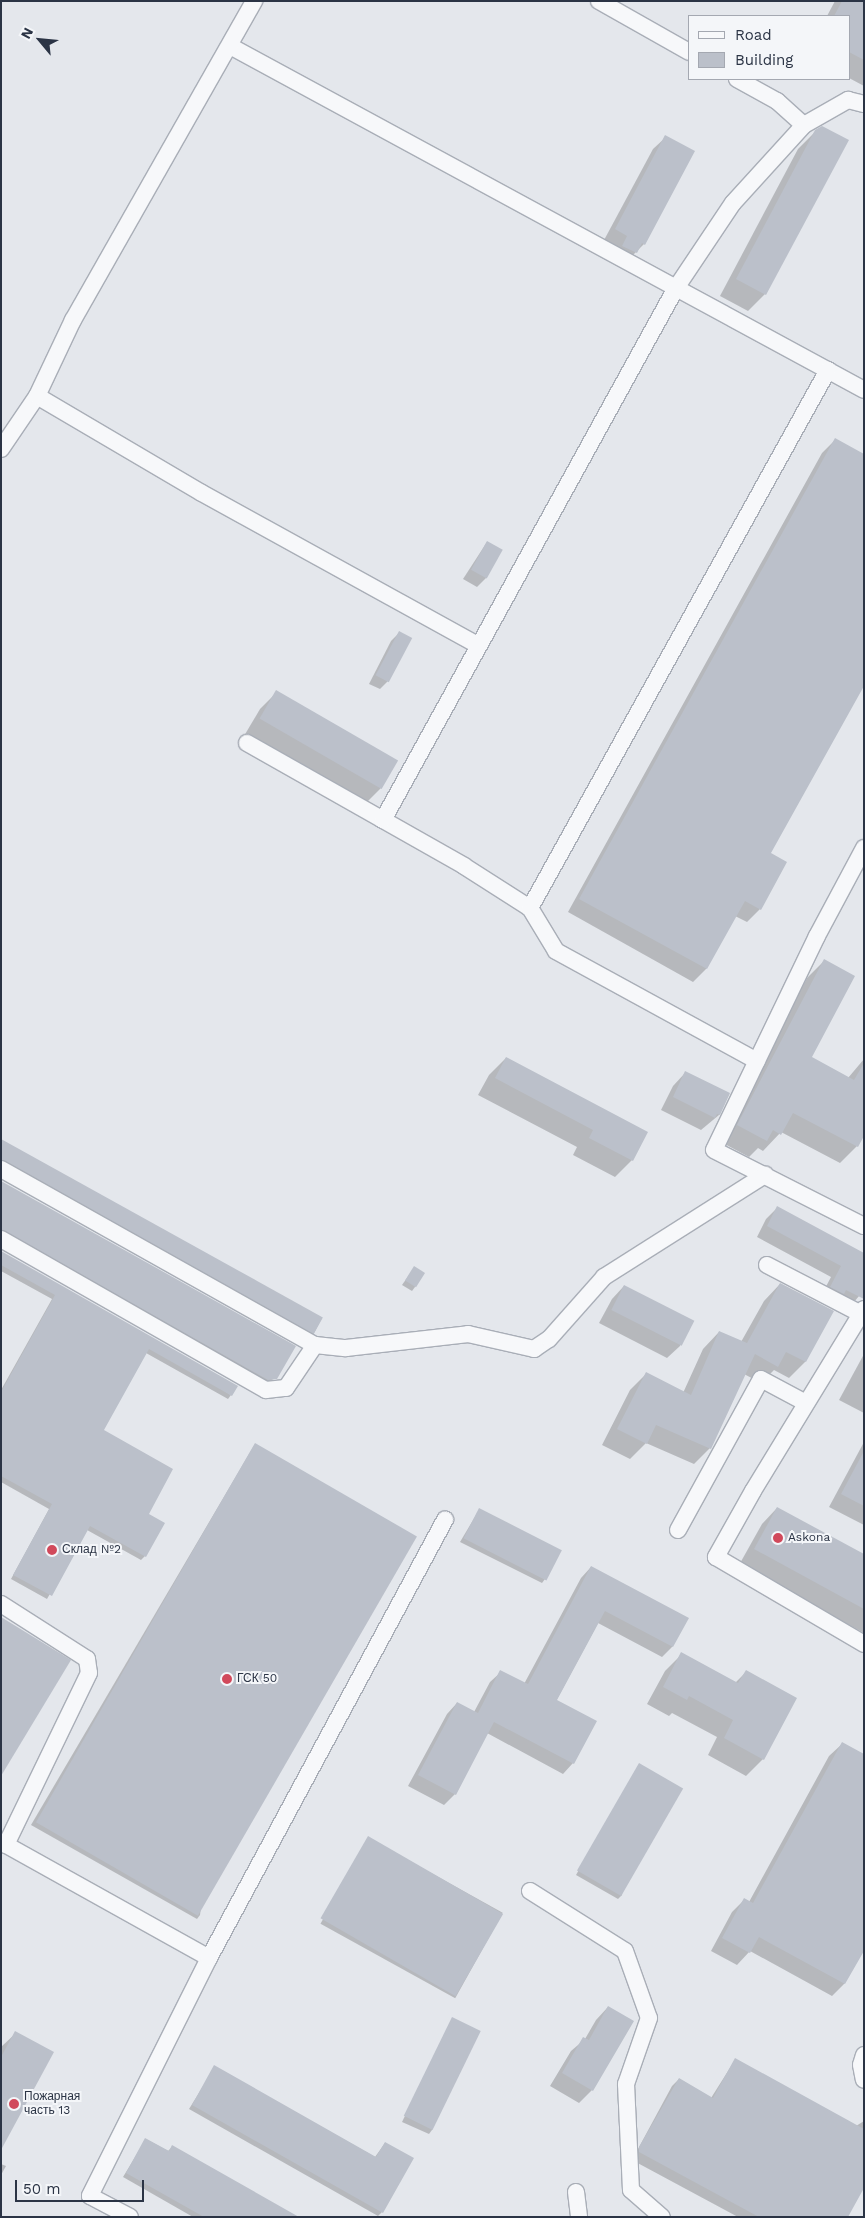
<!DOCTYPE html>
<meta charset="utf-8">
<style>
body{margin:0}
#map{position:relative;width:865px;height:2218px;overflow:hidden;background:#e4e7ec;font-family:"Work Sans",sans-serif}
div>[style]{position:absolute}
.shadow>*{inset:0;background:#0003;transform-origin:0 0}
.building>*{inset:0;background:#bbc0ca;transform-origin:0 0}
.roads{filter:drop-shadow(1px 0 #a9aeb7) drop-shadow(-1px 0 #a9aeb7) drop-shadow(0 1px #a9aeb7) drop-shadow(0 -1px #a9aeb7)}
.minor>*{height:16px;margin:-8px;padding:0 8px;transform-origin:8px;border-radius:8px;background:#f7f8fa}
.dots>*{width:14px;height:14px;translate:-50% -50%;box-sizing:border-box;border:2px solid #f4f6f9;border-radius:50%}
span{translate:-50% -50%;white-space:nowrap;text-align:center;line-height:1.15;-webkit-text-stroke:4px #f4f6f9;paint-order:stroke}
.poi-label{font-size:12px;color:#2b3445}
.left{translate:0 -50%;text-align:left}
.frame{position:absolute;inset:0;border:2px solid #2b3445;pointer-events:none}
.legend{position:absolute;left:688px;top:15px;width:162px;height:65px;box-sizing:border-box;background:#f4f6f9;border:1px solid #a4a8b1;margin:0;padding:6px 9px;list-style:none;font-size:15px;color:#2b3445}
.legend li{display:flex;align-items:center;gap:10px;height:25px}
.legend b{width:25px;border:1px solid #a4a8b1}
.north{position:absolute;left:15px;top:15px;width:50px;height:50px;-webkit-text-stroke:4px #f4f6f9;paint-order:stroke;rotate:298deg;font-size:14px;font-weight:700;line-height:20px;text-align:center;color:#2b3445}
.north::after{content:'';display:block;margin:auto;width:18px;height:22px;background:#2b3445;clip-path:polygon(50% 0,100% 100%,50% 72%,0 100%)}
.scale{position:absolute;left:15px;top:2180px;width:129px;height:22px;box-sizing:border-box;border:2px solid #2b3445;border-top:0;padding-left:6px;font-size:15px;line-height:18px;white-space:nowrap;color:#2b3445;-webkit-text-stroke:4px #f4f6f9;paint-order:stroke}
</style>
<div id="map">
<div class="shadow">
<div style="clip-path:polygon(835px 1px,864px 1px,864px 86px,849px 78px,849px 16px,827px 16px)"></div>
<div style="clip-path:polygon(816px 131px,765px 294px,748px 311px,720px 296px,798px 149px)"></div>
<div style="clip-path:polygon(666px 137px,644px 244px,631px 257px,603px 242px,653px 149px)"></div>
<div style="clip-path:polygon(835px 440px,769px 854px,785px 863px,760px 909px,747px 922px,735px 916px,706px 969px,693px 982px,568px 912px,822px 453px)"></div>
<div style="clip-path:polygon(487px 542px,486px 578px,477px 587px,463px 579px)"></div>
<div style="clip-path:polygon(399px 633px,388px 681px,380px 689px,369px 684px,391px 641px)"></div>
<div style="clip-path:polygon(277px 692px,381px 788px,364px 805px,244px 736px,260px 709px)"></div>
<div style="clip-path:polygon(824px 961px,810px 1058px,848px 1078px,864px 1059px,864px 1133px,857px 1146px,840px 1163px,781px 1132px,763px 1151px,758px 1148px,749px 1157px,721px 1142px,807px 978px)"></div>
<div style="clip-path:polygon(506px 1058px,632px 1160px,615px 1177px,573px 1155px,577px 1147px,478px 1095px,489px 1075px)"></div>
<div style="clip-path:polygon(685px 1073px,729px 1094px,719px 1115px,701px 1130px,661px 1110px,673px 1086px)"></div>
<div style="clip-path:polygon(1px 1140px,322px 1318px,314px 1333px,310px 1336px,1px 1164px)"></div>
<div style="clip-path:polygon(1px 1182px,276px 1378px,264px 1383px,1px 1234px)"></div>
<div style="clip-path:polygon(777px 1208px,864px 1254px,864px 1290px,849px 1308px,820px 1298px,831px 1277px,757px 1237px,766px 1219px)"></div>
<div style="clip-path:polygon(1px 1252px,231px 1395px,228px 1399px,146px 1353px,102px 1431px,145px 1556px,141px 1560px,87px 1530px,47px 1599px,11px 1579px,49px 1509px,1px 1482px,1px 1390px,52px 1299px,1px 1271px)"></div>
<div style="clip-path:polygon(414px 1268px,415px 1287px,412px 1291px,402px 1285px)"></div>
<div style="clip-path:polygon(780px 1284px,832px 1312px,805px 1362px,789px 1378px,774px 1370px,761px 1383px,744px 1374px,710px 1448px,694px 1464px,646px 1443px,630px 1459px,602px 1445px,630px 1390px,646px 1374px,683px 1393px,703px 1349px,719px 1332px,741px 1342px,764px 1301px)"></div>
<div style="clip-path:polygon(624px 1286px,692px 1322px,680px 1346px,667px 1358px,599px 1323px,612px 1299px)"></div>
<div style="clip-path:polygon(864px 1354px,864px 1413px,839px 1400px)"></div>
<div style="clip-path:polygon(864px 1442px,864px 1525px,829px 1507px)"></div>
<div style="clip-path:polygon(255px 1444px,200px 1915px,197px 1919px,31px 1825px)"></div>
<div style="clip-path:polygon(777px 1508px,864px 1556px,864px 1633px,739px 1565px,762px 1524px)"></div>
<div style="clip-path:polygon(479px 1510px,545px 1579px,542px 1583px,460px 1542px)"></div>
<div style="clip-path:polygon(591px 1567px,687px 1619px,672px 1647px,662px 1657px,598px 1623px,556px 1701px,573px 1763px,563px 1774px,487px 1733px,455px 1794px,444px 1805px,408px 1786px,447px 1714px,457px 1703px,474px 1712px,490px 1682px,501px 1672px,524px 1684px,581px 1578px)"></div>
<div style="clip-path:polygon(682px 1654px,735px 1683px,746px 1672px,763px 1759px,746px 1776px,708px 1755px,717px 1737px,672px 1713px,669px 1716px,647px 1704px,665px 1671px)"></div>
<div style="clip-path:polygon(842px 1744px,864px 1948px,844px 1984px,832px 1996px,750px 1951px,737px 1965px,711px 1951px,732px 1912px,745px 1899px,749px 1902px,829px 1756px)"></div>
<div style="clip-path:polygon(639px 1765px,622px 1895px,618px 1899px,576px 1875px)"></div>
<div style="left:368px;top:1838px;width:154px;height:98px;rotate:29deg"></div>
<div style="clip-path:polygon(608px 2007px,592px 2090px,579px 2103px,550px 2086px,571px 2051px,585px 2039px,596px 2020px)"></div>
<div style="clip-path:polygon(452px 2019px,432px 2130px,429px 2134px,402px 2122px)"></div>
<div style="clip-path:polygon(16px 2033px,1px 2148px,1px 2047px)"></div>
<div style="clip-path:polygon(735px 2060px,856px 2126px,864px 2121px,864px 2186px,847px 2217px,738px 2217px,632px 2160px,672px 2086px,679px 2079px,711px 2098px)"></div>
<div style="clip-path:polygon(215px 2067px,375px 2157px,385px 2143px,382px 2212px,378px 2216px,189px 2109px)"></div>
<div style="clip-path:polygon(146px 2139px,168px 2151px,172px 2147px,296px 2217px,193px 2217px,123px 2177px)"></div>
<div style="clip-path:polygon(1px 2164px,6px 2166px,1px 2175px)"></div>
</div>
<div class="building">
<div style="clip-path:polygon(842px 1px,864px 1px,864px 60px,849px 52px,849px 16px,834px 16px)"></div>
<div style="clip-path:polygon(822px 126px,849px 140px,766px 295px,736px 279px,815px 130px)"></div>
<div style="clip-path:polygon(665px 135px,695px 151px,645px 245px,642px 243px,637px 253px,622px 246px,627px 236px,615px 229px)"></div>
<div style="clip-path:polygon(835px 438px,864px 454px,864px 686px,771px 853px,787px 862px,761px 910px,745px 901px,707px 969px,579px 899px)"></div>
<div style="left:487px;top:541px;width:18px;height:33px;rotate:29deg"></div>
<div style="left:399px;top:631px;width:15px;height:50px;rotate:28deg"></div>
<div style="left:276px;top:690px;width:141px;height:33px;rotate:30deg"></div>
<div style="clip-path:polygon(824px 959px,855px 976px,812px 1057px,854px 1080px,864px 1063px,864px 1136px,858px 1147px,793px 1113px,781px 1135px,773px 1130px,767px 1141px,737px 1125px)"></div>
<div style="clip-path:polygon(506px 1057px,648px 1132px,633px 1161px,589px 1138px,593px 1130px,495px 1078px)"></div>
<div style="clip-path:polygon(685px 1071px,730px 1093px,720px 1115px,717px 1114px,715px 1118px,673px 1097px)"></div>
<div style="left:1px;top:1139px;width:368px;height:20px;rotate:29deg"></div>
<div style="clip-path:polygon(1px 1181px,296px 1346px,277px 1379px,268px 1380px,1px 1229px)"></div>
<div style="clip-path:polygon(777px 1206px,864px 1253px,864px 1299px,846px 1290px,844px 1294px,830px 1287px,841px 1266px,767px 1226px)"></div>
<div style="clip-path:polygon(1px 1251px,238px 1386px,232px 1396px,149px 1349px,104px 1430px,173px 1469px,149px 1514px,165px 1523px,146px 1557px,90px 1526px,52px 1596px,13px 1575px,52px 1504px,1px 1476px,1px 1392px,55px 1295px,1px 1265px)"></div>
<div style="left:414px;top:1266px;width:13px;height:17px;rotate:32deg"></div>
<div style="clip-path:polygon(780px 1283px,834px 1311px,806px 1362px,786px 1352px,778px 1367px,755px 1354px,711px 1449px,656px 1425px,647px 1444px,617px 1429px,646px 1372px,691px 1395px,719px 1331px,747px 1343px)"></div>
<div style="left:624px;top:1285px;width:79px;height:28px;rotate:27deg"></div>
<div style="left:255px;top:1443px;width:187px;height:438px;rotate:30deg"></div>
<div style="clip-path:polygon(864px 1451px,864px 1506px,841px 1494px)"></div>
<div style="clip-path:polygon(777px 1507px,864px 1554px,864px 1609px,754px 1549px)"></div>
<div style="left:479px;top:1508px;width:93px;height:34px;rotate:27deg"></div>
<div style="clip-path:polygon(591px 1566px,689px 1618px,673px 1647px,605px 1611px,557px 1700px,597px 1721px,574px 1764px,494px 1722px,456px 1795px,418px 1775px,457px 1702px,478px 1713px,500px 1670px,528px 1684px)"></div>
<div style="clip-path:polygon(1px 1617px,71px 1660px,1px 1776px)"></div>
<div style="clip-path:polygon(681px 1652px,738px 1683px,746px 1670px,797px 1698px,764px 1760px,724px 1738px,733px 1720px,689px 1696px,687px 1700px,663px 1687px)"></div>
<div style="clip-path:polygon(842px 1742px,864px 1754px,864px 1951px,845px 1984px,759px 1937px,750px 1953px,722px 1938px,744px 1898px,753px 1903px)"></div>
<div style="left:639px;top:1763px;width:51px;height:124px;rotate:30deg"></div>
<div style="left:368px;top:1836px;width:156px;height:95px;rotate:30deg"></div>
<div style="clip-path:polygon(608px 2006px,634px 2021px,593px 2091px,562px 2073px,583px 2037px,589px 2040px)"></div>
<div style="left:452px;top:2017px;width:32px;height:110px;rotate:26deg"></div>
<div style="clip-path:polygon(15px 2031px,54px 2052px,1px 2150px,1px 2057px)"></div>
<div style="clip-path:polygon(735px 2058px,864px 2129px,864px 2188px,848px 2217px,759px 2217px,639px 2152px,639px 2147px,679px 2078px,713px 2098px)"></div>
<div style="clip-path:polygon(214px 2065px,376px 2157px,385px 2142px,414px 2158px,383px 2213px,192px 2105px)"></div>
<div style="clip-path:polygon(145px 2138px,169px 2151px,172px 2145px,299px 2217px,204px 2217px,126px 2173px)"></div>
</div>
<div class="roads">
<div class="minor">
<div style="left:599px;top:1px;width:103px;rotate:29.5deg"></div>
<div style="left:230px;top:46px;width:721px;rotate:28.48deg"></div>
<div style="left:737px;top:79px;width:46px;rotate:28.8deg"></div>
<div style="left:777px;top:101px;width:36px;rotate:42deg"></div>
<div style="left:37px;top:396px;width:191px;rotate:30.5deg"></div>
<div style="left:202px;top:493px;width:314px;rotate:28.9deg"></div>
<div style="left:1px;top:449px;width:64px;rotate:-55.8deg"></div>
<div style="left:37px;top:396px;width:84px;rotate:-64.7deg"></div>
<div style="left:73px;top:320px;width:367px;rotate:-60.4deg"></div>
<div style="left:247px;top:743px;width:249px;rotate:29.5deg"></div>
<div style="left:464px;top:866px;width:78px;rotate:32.5deg"></div>
<div style="left:530px;top:908px;width:50px;rotate:58.8deg"></div>
<div style="left:556px;top:951px;width:229px;rotate:28.7deg"></div>
<div style="left:383px;top:820px;width:607px;rotate:-61.16deg"></div>
<div style="left:676px;top:288px;width:102px;rotate:-56.2deg"></div>
<div style="left:733px;top:203px;width:105px;rotate:-47.7deg"></div>
<div style="left:804px;top:125px;width:51px;rotate:-29.6deg"></div>
<div style="left:848px;top:100px;width:16px;rotate:14deg"></div>
<div style="left:864px;top:848px;width:100px;rotate:118.1deg"></div>
<div style="left:817px;top:936px;width:237px;rotate:115.7deg"></div>
<div style="left:714px;top:1150px;width:168px;rotate:26.9deg"></div>
<div style="left:530px;top:908px;width:615px;rotate:-61.02deg"></div>
<div style="left:1px;top:1169px;width:360px;rotate:29.3deg"></div>
<div style="left:315px;top:1345px;width:31px;rotate:6deg"></div>
<div style="left:346px;top:1348px;width:123px;rotate:-6.5deg"></div>
<div style="left:468px;top:1334px;width:68px;rotate:12.8deg"></div>
<div style="left:534px;top:1349px;width:18px;rotate:-34deg"></div>
<div style="left:549px;top:1339px;width:83px;rotate:-48.4deg"></div>
<div style="left:604px;top:1277px;width:191px;rotate:-32.4deg"></div>
<div style="left:1px;top:1239px;width:305px;rotate:29.7deg"></div>
<div style="left:266px;top:1390px;width:20px;rotate:-6deg"></div>
<div style="left:286px;top:1388px;width:52px;rotate:-56deg"></div>
<div style="left:767px;top:1265px;width:106px;rotate:27.5deg"></div>
<div style="left:864px;top:1309px;width:213px;rotate:121.4deg"></div>
<div style="left:753px;top:1491px;width:76px;rotate:119.3deg"></div>
<div style="left:716px;top:1557px;width:172px;rotate:30.4deg"></div>
<div style="left:678px;top:1530px;width:172px;rotate:-61.2deg"></div>
<div style="left:761px;top:1379px;width:51px;rotate:28.1deg"></div>
<div style="left:1px;top:1604px;width:102px;rotate:32.6deg"></div>
<div style="left:87px;top:1659px;width:14px;rotate:82deg"></div>
<div style="left:89px;top:1673px;width:191px;rotate:115.8deg"></div>
<div style="left:1px;top:1842px;width:238px;rotate:29.1deg"></div>
<div style="left:209px;top:1958px;width:266px;rotate:116.6deg"></div>
<div style="left:90px;top:2196px;width:45px;rotate:27.7deg"></div>
<div style="left:530px;top:1891px;width:112px;rotate:32.3deg"></div>
<div style="left:625px;top:1951px;width:71px;rotate:70.3deg"></div>
<div style="left:649px;top:2018px;width:70px;rotate:109.2deg"></div>
<div style="left:626px;top:2084px;width:106px;rotate:87.3deg"></div>
<div style="left:631px;top:2190px;width:41px;rotate:41.1deg"></div>
<div style="left:209px;top:1958px;width:498px;rotate:-61.7deg"></div>
<div style="left:864px;top:2055px;width:10px;rotate:107deg"></div>
<div style="left:861px;top:2065px;width:15px;rotate:79deg"></div>
<div style="left:576px;top:2192px;width:25px;rotate:83deg"></div>
</div>
</div>
<div class="dots">
<div style="left:778px;top:1538px;background:#d1495b"></div>
<div style="left:52px;top:1550px;background:#d1495b"></div>
<div style="left:227px;top:1679px;background:#d1495b"></div>
<div style="left:14px;top:2104px;background:#d1495b"></div>
</div>
<div class="poi-label">
<span class="left" style="left:788px;top:1538px">Askona</span>
<span class="left" style="left:62px;top:1550px">Склад №2</span>
<span class="left" style="left:237px;top:1679px">ГСК 50</span>
<span class="left" style="left:24px;top:2104px">Пожарная<br>часть 13</span>
</div>
<div class="frame"></div>
<ul class="legend">
<li><b style="height:6px;background:#f7f8fa"></b>Road</li>
<li><b style="height:14px;background:#bbc0ca"></b>Building</li>
</ul>
<div class="north">N</div>
<div class="scale">50 m</div>
</div>
